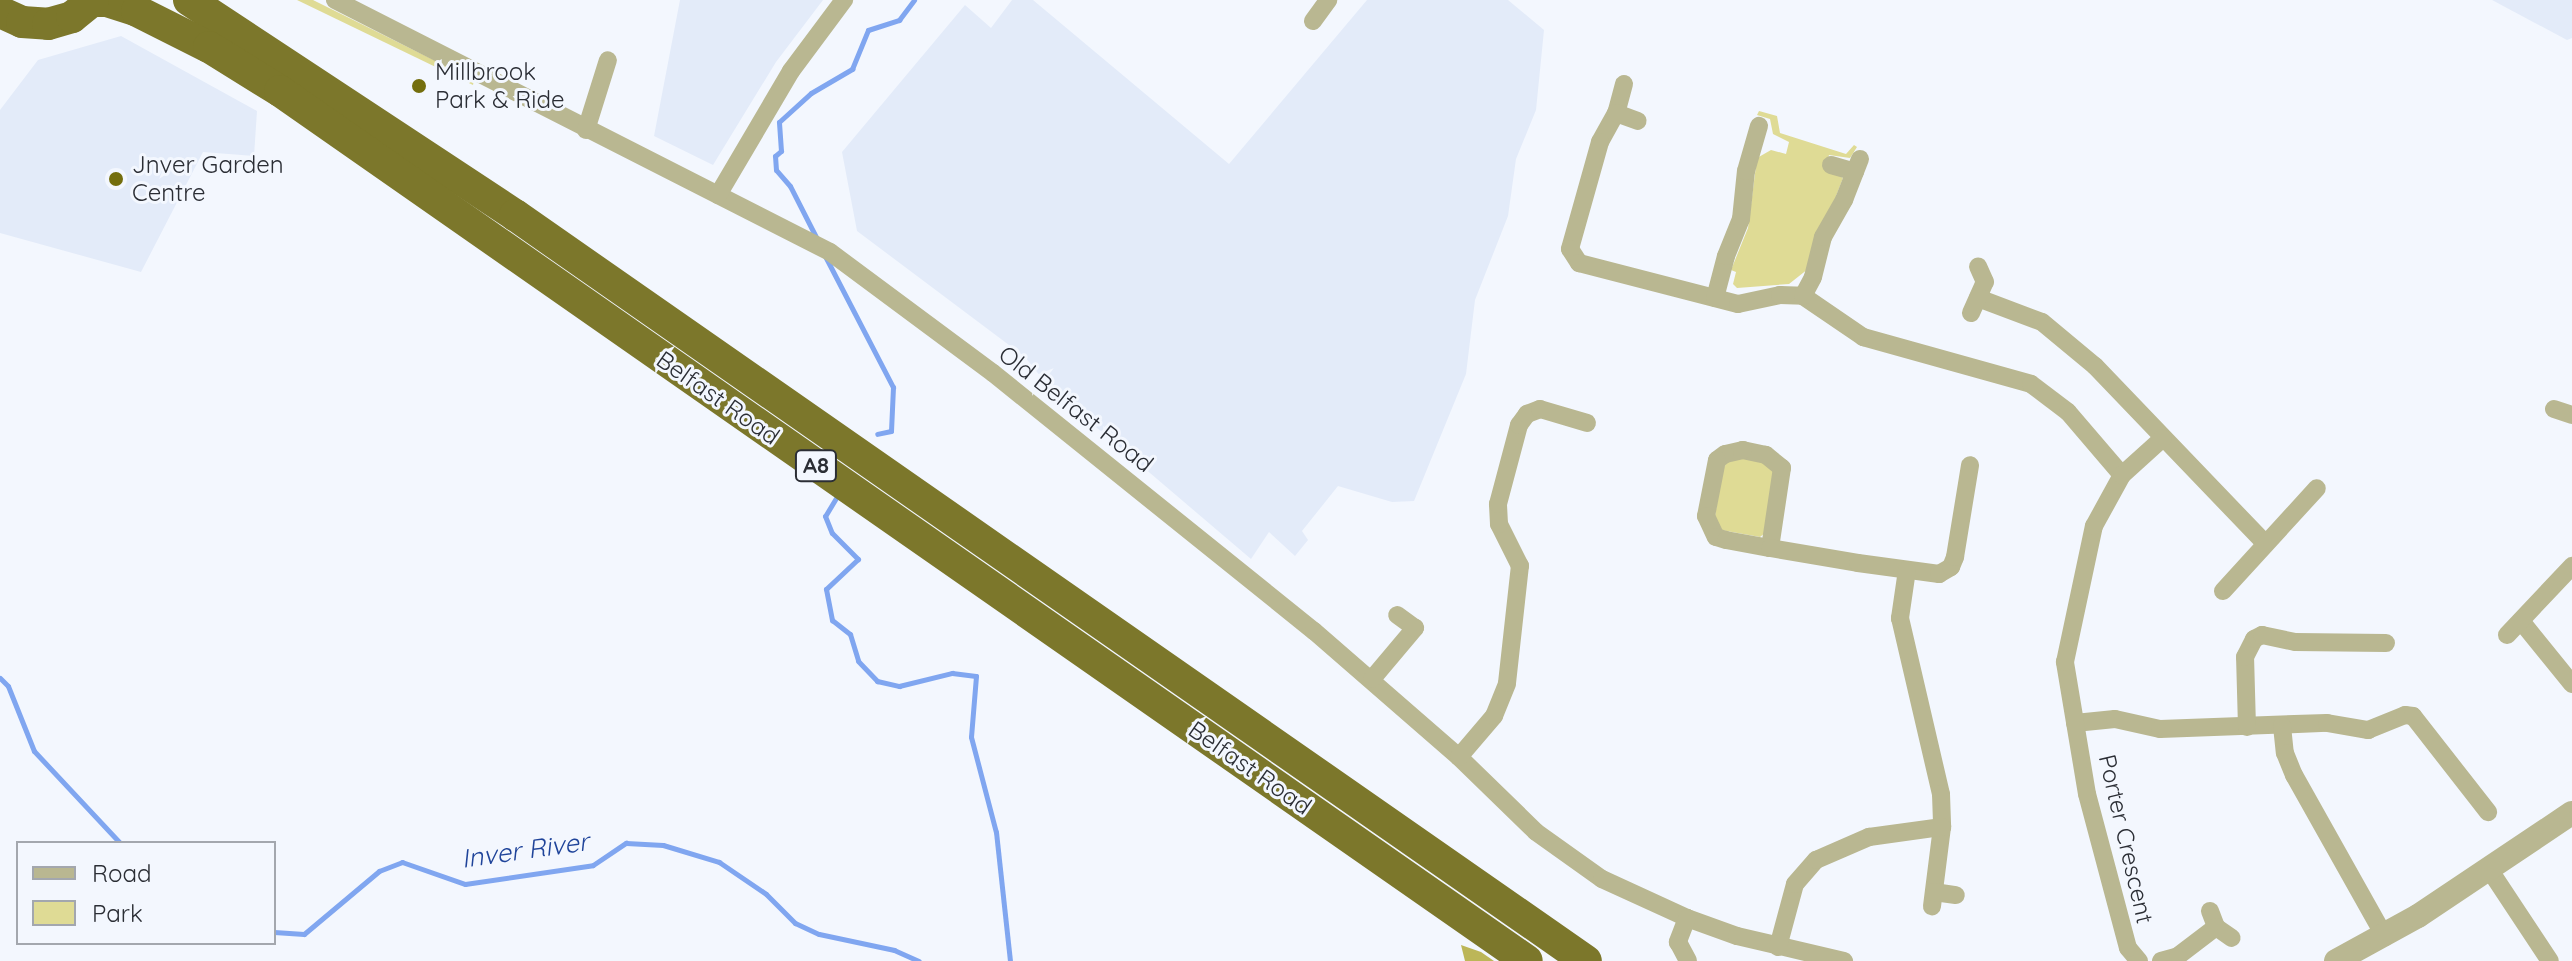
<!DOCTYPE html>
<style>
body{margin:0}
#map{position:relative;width:2572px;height:961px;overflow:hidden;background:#f3f7fe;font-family:Quicksand,sans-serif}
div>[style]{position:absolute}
.built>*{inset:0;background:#e3ebf9}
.green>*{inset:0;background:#dfdb95}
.forest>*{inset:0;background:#bcb658}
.stream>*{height:5px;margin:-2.5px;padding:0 2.5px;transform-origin:2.5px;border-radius:2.5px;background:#80a6f0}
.minor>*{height:18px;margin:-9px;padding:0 9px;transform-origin:9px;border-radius:9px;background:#b9b791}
.tertiary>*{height:24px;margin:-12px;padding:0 12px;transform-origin:12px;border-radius:12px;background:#b9b791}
.trunk>*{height:32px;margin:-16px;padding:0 16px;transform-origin:16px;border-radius:16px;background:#7c772b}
.dots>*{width:22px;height:22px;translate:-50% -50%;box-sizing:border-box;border:4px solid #f3f7fe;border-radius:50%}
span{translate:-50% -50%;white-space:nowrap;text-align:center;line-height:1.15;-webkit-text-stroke:6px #f3f7fe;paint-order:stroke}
.shield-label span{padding:2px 6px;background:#f3f7fe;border:2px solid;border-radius:6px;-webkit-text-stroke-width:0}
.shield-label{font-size:22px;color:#2b2e35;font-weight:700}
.poi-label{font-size:24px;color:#2b2e35}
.left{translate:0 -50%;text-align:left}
.street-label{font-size:24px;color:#2b2e35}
.water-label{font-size:26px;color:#1f449a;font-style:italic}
.legend{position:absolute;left:16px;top:841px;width:260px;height:104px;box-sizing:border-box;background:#f3f7fe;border:2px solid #a3a7ae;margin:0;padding:10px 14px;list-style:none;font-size:24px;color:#2b2e35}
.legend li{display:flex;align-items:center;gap:16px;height:40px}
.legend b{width:40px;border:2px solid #a3a7ae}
</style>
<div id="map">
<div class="built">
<div style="clip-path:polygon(680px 0,823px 0,776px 62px,713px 165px,654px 136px)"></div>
<div style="clip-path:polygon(1012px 0,1033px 0,1229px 164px,1367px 0,1508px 0,1544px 30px,1536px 110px,1516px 159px,1508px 216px,1475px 300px,1466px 374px,1414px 501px,1392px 502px,1338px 486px,1302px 531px,1308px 540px,1295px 556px,1269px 532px,1251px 559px,1049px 387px,1025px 357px,857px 231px,842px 152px,965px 5px,991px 28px)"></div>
<div style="clip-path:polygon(2492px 0,2572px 0,2572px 38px,2567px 40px)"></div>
<div style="clip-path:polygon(121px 36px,257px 111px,254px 156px,203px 152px,141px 272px,0 233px,0 110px,38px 60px)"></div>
</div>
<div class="green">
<div style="clip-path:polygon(297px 0,313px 0,474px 80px,473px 85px)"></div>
<div style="clip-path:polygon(1759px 111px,1777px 116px,1780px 133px,1846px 154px,1854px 145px,1857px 147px,1850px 158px,1829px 155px,1825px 168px,1843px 178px,1808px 269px,1789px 284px,1737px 288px,1733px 284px,1736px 272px,1731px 270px,1748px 228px,1757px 158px,1771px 150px,1786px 154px,1789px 142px,1773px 134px,1770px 119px,1757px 115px)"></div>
<div style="clip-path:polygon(1747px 457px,1771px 464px,1775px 470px,1765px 533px,1760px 537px,1721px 530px,1715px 516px,1722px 471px,1727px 462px)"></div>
</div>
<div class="forest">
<div style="clip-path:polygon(1461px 945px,1481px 952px,1494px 961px,1465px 961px)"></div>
</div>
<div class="stream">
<div style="left:817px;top:239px;width:59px;rotate:-117deg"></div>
<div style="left:790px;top:186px;width:21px;rotate:-131deg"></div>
<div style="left:776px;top:170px;width:14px;rotate:-94deg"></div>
<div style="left:775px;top:156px;width:8px;rotate:-40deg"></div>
<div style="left:781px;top:151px;width:29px;rotate:-94deg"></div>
<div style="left:779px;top:122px;width:43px;rotate:-42.2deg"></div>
<div style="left:811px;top:93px;width:48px;rotate:-30.3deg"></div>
<div style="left:852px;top:69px;width:42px;rotate:-67.7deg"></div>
<div style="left:868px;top:30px;width:33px;rotate:-18deg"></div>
<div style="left:899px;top:20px;width:25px;rotate:-53deg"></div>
<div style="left:825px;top:256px;width:148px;rotate:62.6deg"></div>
<div style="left:893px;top:387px;width:44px;rotate:92.6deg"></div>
<div style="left:891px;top:431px;width:14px;rotate:168deg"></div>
<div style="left:836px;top:498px;width:21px;rotate:121deg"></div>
<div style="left:825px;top:516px;width:18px;rotate:68deg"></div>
<div style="left:832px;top:533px;width:37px;rotate:45deg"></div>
<div style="left:858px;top:559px;width:44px;rotate:136.8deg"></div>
<div style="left:826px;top:589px;width:32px;rotate:79deg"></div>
<div style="left:832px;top:620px;width:23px;rotate:38deg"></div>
<div style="left:850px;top:634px;width:28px;rotate:73deg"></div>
<div style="left:858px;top:661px;width:28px;rotate:46deg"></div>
<div style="left:877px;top:681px;width:23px;rotate:13deg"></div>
<div style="left:899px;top:686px;width:55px;rotate:-13.8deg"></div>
<div style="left:952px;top:673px;width:24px;rotate:7deg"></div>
<div style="left:976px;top:676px;width:61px;rotate:94.7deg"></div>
<div style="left:971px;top:737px;width:98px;rotate:75.3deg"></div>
<div style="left:996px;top:832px;width:130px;rotate:83.8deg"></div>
<div style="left:0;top:678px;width:11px;rotate:45deg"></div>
<div style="left:8px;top:686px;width:70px;rotate:68.2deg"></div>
<div style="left:34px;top:751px;width:126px;rotate:46.9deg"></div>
<div style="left:274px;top:932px;width:30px;rotate:4deg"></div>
<div style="left:304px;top:934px;width:98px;rotate:-40deg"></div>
<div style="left:379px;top:871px;width:25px;rotate:-21deg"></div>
<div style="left:402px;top:862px;width:67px;rotate:19.2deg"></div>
<div style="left:465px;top:884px;width:129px;rotate:-8.4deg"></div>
<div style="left:593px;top:865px;width:40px;rotate:-34deg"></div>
<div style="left:626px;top:843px;width:37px;rotate:3deg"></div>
<div style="left:663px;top:845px;width:59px;rotate:16.9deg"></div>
<div style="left:719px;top:862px;width:57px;rotate:34.2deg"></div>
<div style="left:766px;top:894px;width:41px;rotate:45deg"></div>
<div style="left:795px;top:923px;width:26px;rotate:25deg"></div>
<div style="left:819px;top:934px;width:77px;rotate:12deg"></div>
<div style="left:894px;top:950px;width:27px;rotate:24deg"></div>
</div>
<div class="minor">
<div style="left:335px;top:0;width:555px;rotate:26.98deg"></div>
<div style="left:830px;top:252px;width:203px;rotate:36.6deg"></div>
<div style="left:993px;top:373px;width:412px;rotate:38.8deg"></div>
<div style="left:1314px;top:631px;width:192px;rotate:41deg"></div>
<div style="left:1459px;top:757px;width:107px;rotate:44.2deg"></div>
<div style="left:1536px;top:832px;width:81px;rotate:35.5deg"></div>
<div style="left:1602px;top:879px;width:94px;rotate:24.6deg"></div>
<div style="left:1687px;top:918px;width:53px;rotate:19.8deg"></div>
<div style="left:1737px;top:936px;width:110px;rotate:13.2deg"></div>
<div style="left:1313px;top:21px;width:26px;rotate:-54deg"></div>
<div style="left:1624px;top:84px;width:30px;rotate:105deg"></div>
<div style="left:1616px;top:113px;width:33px;rotate:119deg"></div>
<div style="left:1600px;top:142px;width:111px;rotate:105.7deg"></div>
<div style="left:1570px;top:249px;width:17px;rotate:57deg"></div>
<div style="left:1579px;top:263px;width:164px;rotate:14.5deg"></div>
<div style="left:1738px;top:304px;width:43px;rotate:-12.1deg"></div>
<div style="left:1780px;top:295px;width:23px;rotate:2deg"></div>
<div style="left:1803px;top:296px;width:73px;rotate:34.3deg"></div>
<div style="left:1863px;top:337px;width:174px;rotate:15.6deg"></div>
<div style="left:2031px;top:384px;width:46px;rotate:37.1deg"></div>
<div style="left:2068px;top:412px;width:83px;rotate:49.4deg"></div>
<div style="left:1616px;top:113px;width:23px;rotate:20deg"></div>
<div style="left:586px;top:130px;width:73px;rotate:-72.6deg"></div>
<div style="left:1831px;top:165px;width:25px;rotate:16deg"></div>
<div style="left:718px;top:195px;width:144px;rotate:-59.5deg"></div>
<div style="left:791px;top:71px;width:89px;rotate:-53.3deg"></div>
<div style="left:1803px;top:296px;width:21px;rotate:-62deg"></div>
<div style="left:1813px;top:277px;width:41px;rotate:-76deg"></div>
<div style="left:1823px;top:237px;width:43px;rotate:-60.4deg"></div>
<div style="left:1844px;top:200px;width:44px;rotate:-68.7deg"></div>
<div style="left:1715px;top:298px;width:43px;rotate:-75.3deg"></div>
<div style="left:1726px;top:256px;width:40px;rotate:-68deg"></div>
<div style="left:1741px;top:219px;width:48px;rotate:-84.1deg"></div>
<div style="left:1746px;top:171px;width:47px;rotate:-73.9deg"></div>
<div style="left:1978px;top:298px;width:68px;rotate:20.6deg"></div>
<div style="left:2042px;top:322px;width:69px;rotate:39.7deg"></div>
<div style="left:2095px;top:366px;width:245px;rotate:46.2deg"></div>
<div style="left:1971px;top:313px;width:34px;rotate:-66deg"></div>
<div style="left:1985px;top:282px;width:17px;rotate:-114deg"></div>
<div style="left:2554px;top:409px;width:19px;rotate:18deg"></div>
<div style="left:1770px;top:548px;width:81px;rotate:-81.5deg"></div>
<div style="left:1782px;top:468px;width:21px;rotate:-141deg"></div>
<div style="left:1766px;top:455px;width:24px;rotate:-168deg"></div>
<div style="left:1743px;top:450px;width:18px;rotate:167deg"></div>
<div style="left:1725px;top:454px;width:10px;rotate:143deg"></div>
<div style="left:1717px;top:460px;width:57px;rotate:101.1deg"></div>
<div style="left:1706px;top:516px;width:23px;rotate:65deg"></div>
<div style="left:1716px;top:537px;width:10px;rotate:17deg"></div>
<div style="left:1726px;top:540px;width:45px;rotate:10.3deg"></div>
<div style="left:1770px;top:548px;width:89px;rotate:9.7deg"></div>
<div style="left:1858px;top:563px;width:82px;rotate:7.7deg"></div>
<div style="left:1939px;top:574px;width:14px;rotate:-30deg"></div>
<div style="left:1951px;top:567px;width:11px;rotate:-68deg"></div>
<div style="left:1955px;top:557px;width:93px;rotate:-80.7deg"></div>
<div style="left:1907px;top:570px;width:49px;rotate:98.3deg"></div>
<div style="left:1900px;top:618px;width:181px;rotate:76.9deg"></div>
<div style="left:1941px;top:794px;width:33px;rotate:88deg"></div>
<div style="left:1942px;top:827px;width:80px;rotate:97.2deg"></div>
<div style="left:2223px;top:591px;width:139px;rotate:-47.6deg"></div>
<div style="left:2521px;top:621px;width:81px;rotate:51deg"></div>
<div style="left:2507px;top:635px;width:95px;rotate:-46.7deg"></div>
<div style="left:1372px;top:679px;width:67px;rotate:-49.9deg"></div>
<div style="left:1415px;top:628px;width:22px;rotate:-144deg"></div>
<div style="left:2075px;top:723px;width:40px;rotate:-5.7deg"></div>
<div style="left:2115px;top:719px;width:46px;rotate:12.5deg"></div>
<div style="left:2160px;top:729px;width:167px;rotate:-2.1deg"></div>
<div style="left:2327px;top:723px;width:42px;rotate:9.7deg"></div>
<div style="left:2368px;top:730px;width:40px;rotate:-22deg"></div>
<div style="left:2405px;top:715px;width:8px;rotate:7deg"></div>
<div style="left:2413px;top:716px;width:122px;rotate:52deg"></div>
<div style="left:2282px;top:726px;width:27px;rotate:84deg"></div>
<div style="left:2285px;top:753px;width:24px;rotate:68deg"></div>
<div style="left:2294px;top:775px;width:186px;rotate:60.7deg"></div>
<div style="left:2247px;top:727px;width:70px;rotate:-91.6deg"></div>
<div style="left:2245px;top:657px;width:20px;rotate:-63deg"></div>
<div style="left:2254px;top:639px;width:9px;rotate:-27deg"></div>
<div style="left:2262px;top:635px;width:34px;rotate:12deg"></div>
<div style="left:2295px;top:642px;width:91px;rotate:0.6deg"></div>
<div style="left:1459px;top:757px;width:54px;rotate:-49.5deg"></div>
<div style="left:1494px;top:716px;width:35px;rotate:-68deg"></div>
<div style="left:1507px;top:683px;width:118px;rotate:-83.7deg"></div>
<div style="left:1520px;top:566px;width:47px;rotate:-116.6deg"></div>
<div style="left:1499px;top:524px;width:20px;rotate:-93deg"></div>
<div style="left:1498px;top:504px;width:82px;rotate:-75.1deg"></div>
<div style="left:1519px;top:425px;width:14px;rotate:-54deg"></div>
<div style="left:1527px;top:414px;width:14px;rotate:-21deg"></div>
<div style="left:1540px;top:409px;width:49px;rotate:16.6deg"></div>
<div style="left:2489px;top:869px;width:110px;rotate:56.5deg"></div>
<div style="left:1934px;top:892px;width:22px;rotate:8deg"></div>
<div style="left:2210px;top:911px;width:17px;rotate:69deg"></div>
<div style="left:2216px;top:927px;width:19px;rotate:35deg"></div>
<div style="left:1687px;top:918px;width:26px;rotate:111deg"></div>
<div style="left:1678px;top:942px;width:21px;rotate:62deg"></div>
<div style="left:1778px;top:947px;width:65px;rotate:-74.9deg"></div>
<div style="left:1795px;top:884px;width:32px;rotate:-49deg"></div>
<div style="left:1816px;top:860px;width:58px;rotate:-23.5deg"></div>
<div style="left:1869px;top:837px;width:74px;rotate:-7.8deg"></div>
<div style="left:2139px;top:961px;width:17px;rotate:-130deg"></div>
<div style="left:2128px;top:948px;width:159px;rotate:-104.9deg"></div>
<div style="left:2087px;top:794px;width:134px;rotate:-99.5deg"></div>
<div style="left:2065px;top:662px;width:139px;rotate:-78deg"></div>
<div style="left:2094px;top:526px;width:58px;rotate:-61.2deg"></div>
<div style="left:2122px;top:475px;width:55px;rotate:-42.1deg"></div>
<div style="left:2161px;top:961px;width:18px;rotate:-16deg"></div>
<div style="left:2178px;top:956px;width:48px;rotate:-37.3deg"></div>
</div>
<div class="tertiary">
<div style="left:2336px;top:961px;width:94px;rotate:-28.8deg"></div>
<div style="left:2418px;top:916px;width:185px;rotate:-33.8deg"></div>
</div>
<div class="trunk">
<div style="left:189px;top:0;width:391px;rotate:33.4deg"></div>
<div style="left:515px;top:215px;width:1305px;rotate:34.86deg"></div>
<div style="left:92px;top:1px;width:15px"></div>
<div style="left:107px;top:1px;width:32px;rotate:18deg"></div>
<div style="left:137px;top:11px;width:80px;rotate:26.6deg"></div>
<div style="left:209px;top:47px;width:84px;rotate:31.8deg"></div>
<div style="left:280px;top:91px;width:1520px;rotate:34.9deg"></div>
<div style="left:0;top:12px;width:24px;rotate:24deg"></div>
<div style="left:22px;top:22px;width:26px;rotate:4deg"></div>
<div style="left:48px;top:24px;width:25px;rotate:-16deg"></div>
<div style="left:72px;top:17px;width:27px;rotate:-39deg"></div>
</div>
<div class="dots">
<div style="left:419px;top:86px;background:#746e0d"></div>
<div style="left:116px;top:179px;background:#746e0d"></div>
</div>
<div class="shield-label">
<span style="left:816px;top:466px">A8</span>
</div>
<div class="poi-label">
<span class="left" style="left:435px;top:86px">Millbrook<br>Park &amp; Ride</span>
<span class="left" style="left:132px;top:179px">Jnver Garden<br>Centre</span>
</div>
<div class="street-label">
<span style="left:718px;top:398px;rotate:35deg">Belfast Road</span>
<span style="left:1076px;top:409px;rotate:38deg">Old Belfast Road</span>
<span style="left:1250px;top:768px;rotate:35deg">Belfast Road</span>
<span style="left:2126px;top:839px;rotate:77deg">Porter Crescent</span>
</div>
<div class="water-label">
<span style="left:525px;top:850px;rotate:-8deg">Inver River</span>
</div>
<ul class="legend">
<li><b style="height:10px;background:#b9b791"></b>Road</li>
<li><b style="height:22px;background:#dfdb95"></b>Park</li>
</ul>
</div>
